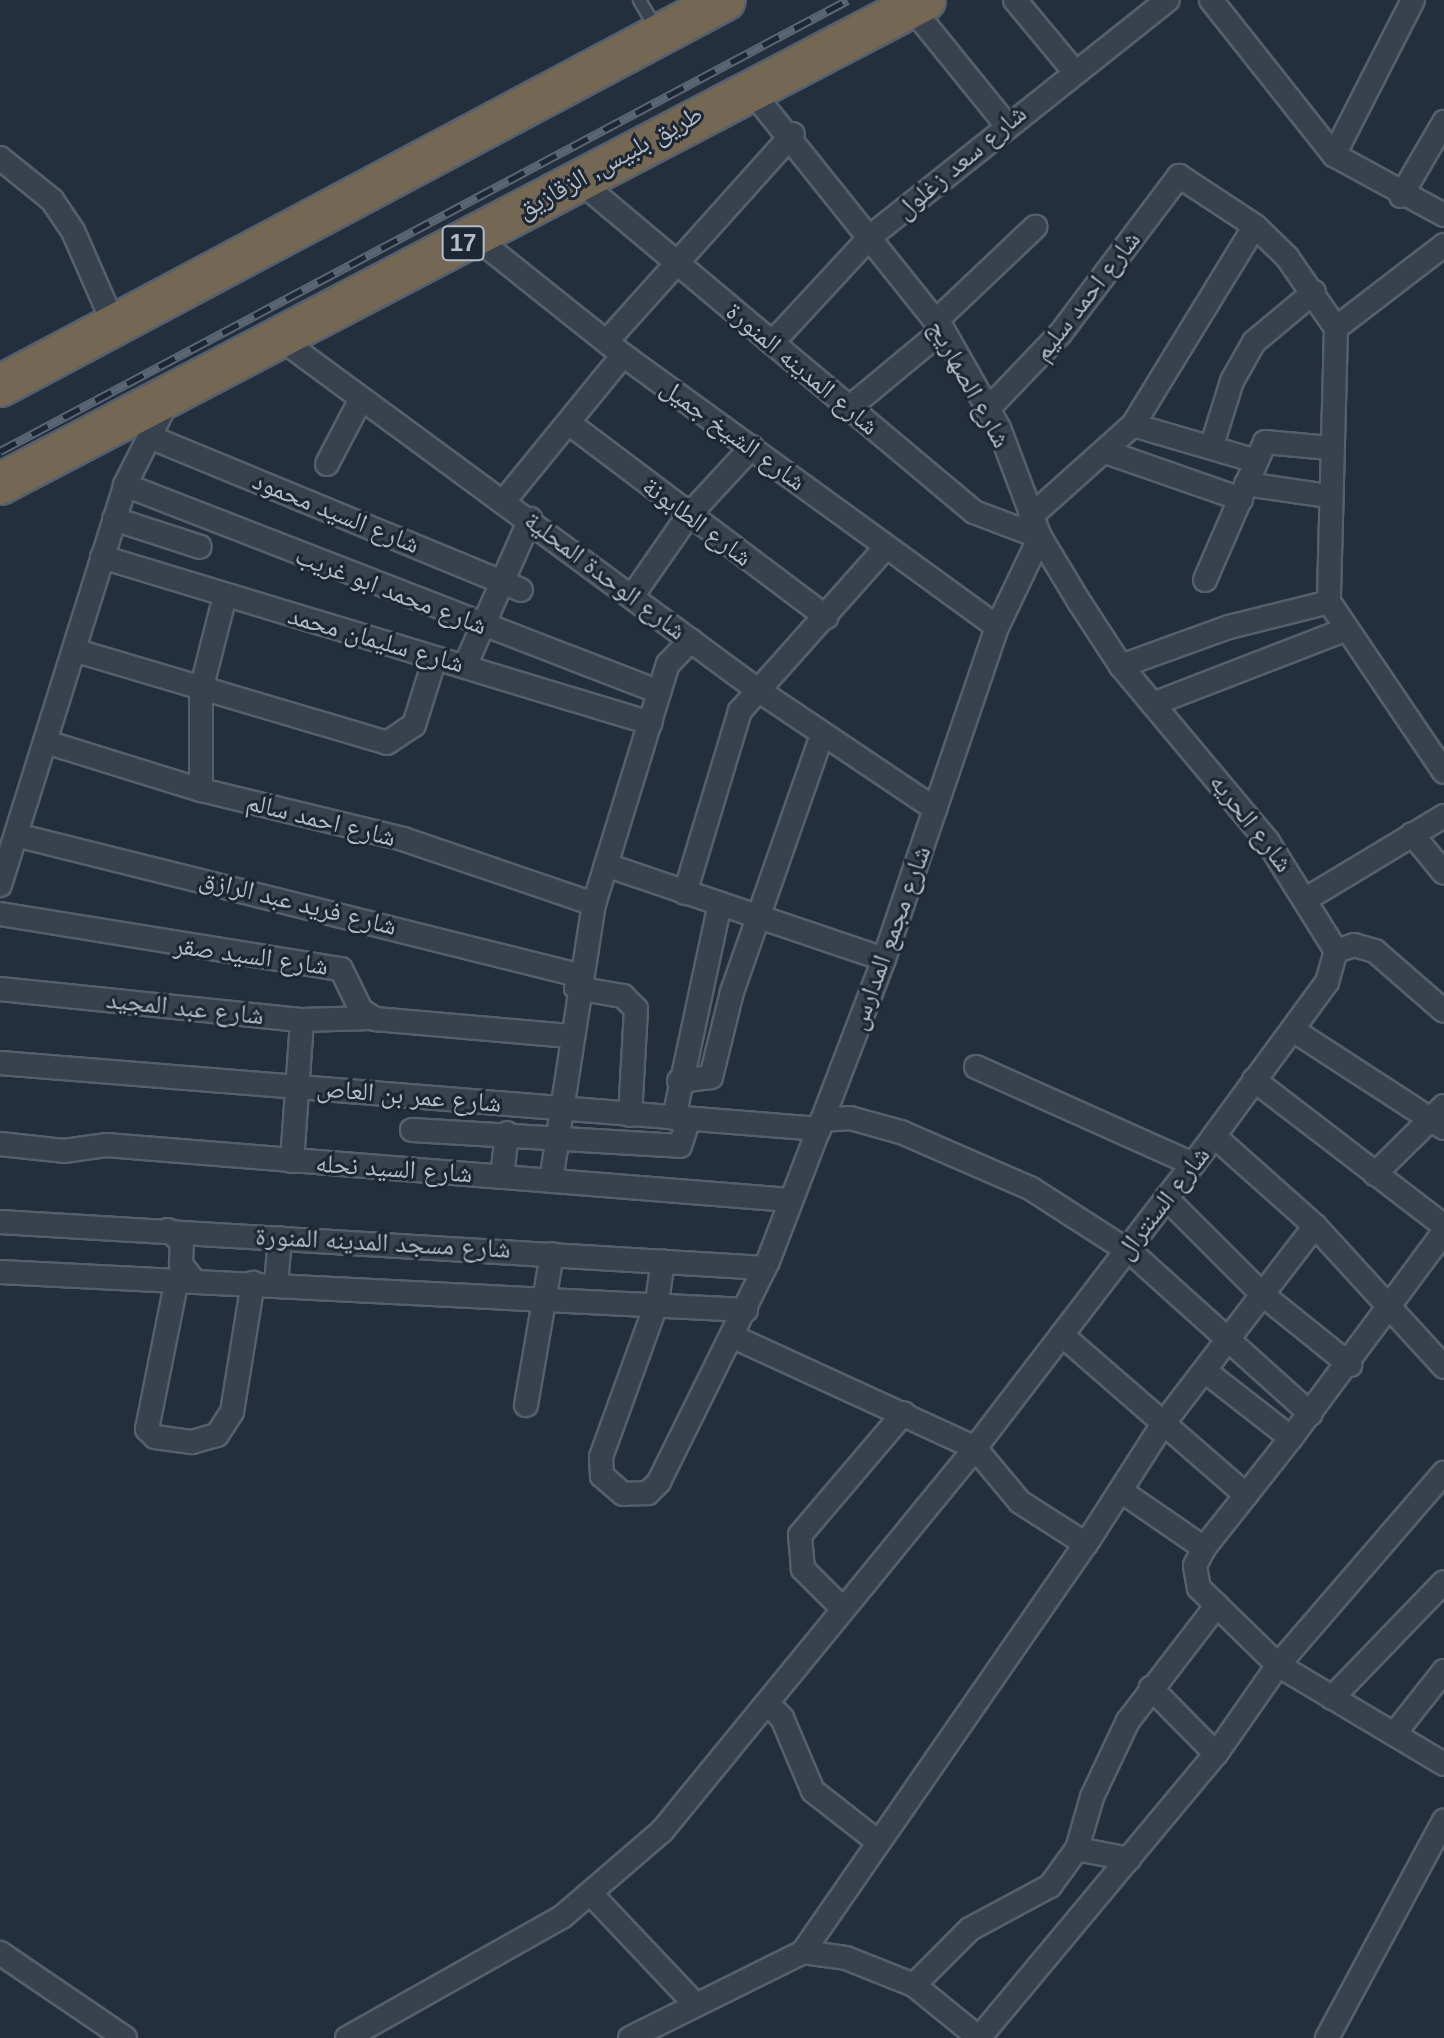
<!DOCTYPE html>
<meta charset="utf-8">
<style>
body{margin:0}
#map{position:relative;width:1444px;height:2038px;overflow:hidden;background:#242f3e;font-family:Helvetica,"Noto Naskh Arabic",sans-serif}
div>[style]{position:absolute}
.roads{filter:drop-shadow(2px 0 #565f6c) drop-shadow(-2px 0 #565f6c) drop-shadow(0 2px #565f6c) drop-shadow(0 -2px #565f6c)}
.lane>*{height:11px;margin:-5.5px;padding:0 5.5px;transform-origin:5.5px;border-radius:5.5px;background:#38414e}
.street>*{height:22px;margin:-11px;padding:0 11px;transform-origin:11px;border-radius:11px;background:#38414e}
.highway>*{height:40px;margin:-20px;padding:0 20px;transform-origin:20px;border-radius:20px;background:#746855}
.rail>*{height:9px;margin-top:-4.5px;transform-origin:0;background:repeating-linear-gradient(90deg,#1d2633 0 18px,#5a6575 0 36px);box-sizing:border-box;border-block:2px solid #5a6575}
span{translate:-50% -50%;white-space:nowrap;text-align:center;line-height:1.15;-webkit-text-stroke:6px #1d2633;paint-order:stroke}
.shield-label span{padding:2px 6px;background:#1d2633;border:2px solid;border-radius:6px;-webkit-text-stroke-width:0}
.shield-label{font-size:24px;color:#b4bcc9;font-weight:700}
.street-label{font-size:26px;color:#b4bcc9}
</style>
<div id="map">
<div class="roads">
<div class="lane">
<div style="left:639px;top:0;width:35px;rotate:59deg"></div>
</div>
<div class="street">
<div style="left:1015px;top:0;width:92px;rotate:50.3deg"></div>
<div style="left:1211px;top:0;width:198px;rotate:51.6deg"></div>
<div style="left:1334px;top:155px;width:125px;rotate:28.6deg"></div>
<div style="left:911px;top:7px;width:149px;rotate:51deg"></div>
<div style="left:749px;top:88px;width:310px;rotate:51.3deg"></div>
<div style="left:943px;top:330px;width:113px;rotate:60.3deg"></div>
<div style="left:999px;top:428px;width:116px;rotate:69.4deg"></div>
<div style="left:1040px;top:537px;width:74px;rotate:58.9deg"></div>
<div style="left:1078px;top:600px;width:79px;rotate:56.9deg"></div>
<div style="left:1121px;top:666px;width:229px;rotate:50.1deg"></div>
<div style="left:1268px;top:842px;width:128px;rotate:58deg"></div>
<div style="left:1334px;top:155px;width:174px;rotate:-63deg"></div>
<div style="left:0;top:158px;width:67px;rotate:38.9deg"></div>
<div style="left:52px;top:200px;width:37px;rotate:56deg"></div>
<div style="left:73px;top:231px;width:103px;rotate:66.4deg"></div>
<div style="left:576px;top:178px;width:520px;rotate:40deg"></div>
<div style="left:974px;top:512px;width:71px;rotate:20.7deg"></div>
<div style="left:1040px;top:537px;width:100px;rotate:115.5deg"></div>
<div style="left:997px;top:627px;width:351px;rotate:108.8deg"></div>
<div style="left:884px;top:959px;width:324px;rotate:111deg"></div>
<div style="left:768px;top:1261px;width:246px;rotate:116.3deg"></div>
<div style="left:659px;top:1482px;width:16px;rotate:135deg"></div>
<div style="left:648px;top:1493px;width:25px;rotate:178deg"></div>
<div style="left:623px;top:1494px;width:28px;rotate:-139deg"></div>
<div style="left:602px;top:1476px;width:19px;rotate:-93deg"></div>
<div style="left:601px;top:1457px;width:165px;rotate:-70.1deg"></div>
<div style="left:657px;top:1302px;width:41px;rotate:-81.7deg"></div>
<div style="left:1401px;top:196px;width:86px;rotate:-59.8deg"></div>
<div style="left:475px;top:237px;width:189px;rotate:38.6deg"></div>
<div style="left:623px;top:355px;width:462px;rotate:36deg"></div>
<div style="left:936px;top:321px;width:137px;rotate:-43.5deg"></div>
<div style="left:1336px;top:328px;width:274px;rotate:91.5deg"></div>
<div style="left:1329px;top:602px;width:205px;rotate:55.9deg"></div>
<div style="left:1336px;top:328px;width:136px;rotate:-37.5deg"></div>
<div style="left:278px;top:337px;width:592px;rotate:36.35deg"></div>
<div style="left:755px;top:688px;width:217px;rotate:33.9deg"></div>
<div style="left:607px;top:341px;width:278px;rotate:-48.1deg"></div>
<div style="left:772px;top:343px;width:146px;rotate:-47.2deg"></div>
<div style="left:871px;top:236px;width:379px;rotate:-38.5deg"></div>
<div style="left:849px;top:408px;width:122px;rotate:-39.7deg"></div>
<div style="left:988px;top:409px;width:104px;rotate:-46.2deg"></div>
<div style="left:1060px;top:334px;width:198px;rotate:-53deg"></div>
<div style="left:1179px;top:176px;width:91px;rotate:33.3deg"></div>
<div style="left:1255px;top:226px;width:45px;rotate:44.1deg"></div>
<div style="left:1287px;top:257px;width:86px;rotate:55.4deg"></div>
<div style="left:570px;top:424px;width:321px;rotate:37deg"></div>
<div style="left:1133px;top:425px;width:128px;rotate:16.3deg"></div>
<div style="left:150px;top:437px;width:401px;rotate:22.4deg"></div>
<div style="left:1212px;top:445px;width:67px;rotate:-72.6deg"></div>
<div style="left:1232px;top:381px;width:45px;rotate:-60.6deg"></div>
<div style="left:1254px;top:342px;width:78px;rotate:-39.8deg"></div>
<div style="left:1109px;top:453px;width:140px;rotate:19.2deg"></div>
<div style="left:327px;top:464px;width:73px;rotate:-62.4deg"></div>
<div style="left:1246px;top:484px;width:82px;rotate:8.4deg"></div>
<div style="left:125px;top:485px;width:573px;rotate:21.19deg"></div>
<div style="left:504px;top:501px;width:188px;rotate:-50.8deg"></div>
<div style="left:1030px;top:517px;width:138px;rotate:-41.8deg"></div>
<div style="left:1133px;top:425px;width:233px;rotate:-58.5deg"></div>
<div style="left:114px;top:519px;width:90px;rotate:18deg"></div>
<div style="left:102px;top:557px;width:573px;rotate:16.85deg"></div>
<div style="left:1205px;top:580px;width:150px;rotate:-66.5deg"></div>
<div style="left:1265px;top:442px;width:65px;rotate:5.3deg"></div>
<div style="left:633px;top:595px;width:96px;rotate:-55.2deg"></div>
<div style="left:688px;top:516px;width:94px;rotate:-47.2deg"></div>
<div style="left:77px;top:651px;width:323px;rotate:16.5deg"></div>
<div style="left:387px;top:743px;width:32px;rotate:-34deg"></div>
<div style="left:414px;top:725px;width:70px;rotate:-72.6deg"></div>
<div style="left:465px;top:666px;width:161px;rotate:-66.1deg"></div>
<div style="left:1121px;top:666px;width:115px;rotate:-19.9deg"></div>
<div style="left:1229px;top:627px;width:103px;rotate:-14deg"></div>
<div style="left:1153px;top:704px;width:206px;rotate:-21.1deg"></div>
<div style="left:46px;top:742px;width:162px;rotate:17.2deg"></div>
<div style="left:201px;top:790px;width:208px;rotate:13.6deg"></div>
<div style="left:403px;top:839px;width:202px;rotate:18.8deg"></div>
<div style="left:201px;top:790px;width:100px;rotate:-90deg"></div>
<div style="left:201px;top:690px;width:97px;rotate:-75.7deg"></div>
<div style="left:1412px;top:834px;width:50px;rotate:50.6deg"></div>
<div style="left:16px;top:835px;width:579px;rotate:13.99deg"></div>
<div style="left:606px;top:865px;width:293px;rotate:18.7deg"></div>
<div style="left:0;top:885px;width:419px;rotate:-72.6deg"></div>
<div style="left:125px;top:485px;width:97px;rotate:-63.2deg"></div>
<div style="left:685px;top:893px;width:190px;rotate:-73.2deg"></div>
<div style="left:740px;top:711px;width:218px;rotate:-48.3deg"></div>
<div style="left:1308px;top:898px;width:159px;rotate:-31.1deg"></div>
<div style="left:0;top:914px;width:345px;rotate:9.2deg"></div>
<div style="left:341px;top:969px;width:46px;rotate:64deg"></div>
<div style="left:361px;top:1010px;width:17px;rotate:33deg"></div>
<div style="left:375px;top:1019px;width:195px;rotate:5deg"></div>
<div style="left:1336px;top:951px;width:19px;rotate:-18deg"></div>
<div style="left:1354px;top:945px;width:22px;rotate:16deg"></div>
<div style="left:1375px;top:951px;width:91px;rotate:41deg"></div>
<div style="left:576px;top:988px;width:48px;rotate:9.7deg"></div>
<div style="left:623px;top:996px;width:18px;rotate:45deg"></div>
<div style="left:636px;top:1009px;width:106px;rotate:93.2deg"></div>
<div style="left:0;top:989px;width:304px;rotate:5.9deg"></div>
<div style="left:302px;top:1020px;width:68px;rotate:-1.7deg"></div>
<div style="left:1293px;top:1030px;width:180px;rotate:33deg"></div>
<div style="left:0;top:1063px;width:822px;rotate:4.61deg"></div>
<div style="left:976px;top:1067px;width:238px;rotate:24.1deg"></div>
<div style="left:1254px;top:1080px;width:240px;rotate:37.5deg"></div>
<div style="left:679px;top:1081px;width:32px;rotate:-7deg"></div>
<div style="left:711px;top:1077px;width:88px;rotate:-76.1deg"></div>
<div style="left:732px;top:992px;width:272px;rotate:-70.7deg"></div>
<div style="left:674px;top:1118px;width:219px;rotate:-77.9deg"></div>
<div style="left:822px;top:1120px;width:28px;rotate:-4deg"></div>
<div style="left:850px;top:1118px;width:53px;rotate:15.4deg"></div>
<div style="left:901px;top:1132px;width:141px;rotate:23.5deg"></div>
<div style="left:1030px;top:1188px;width:122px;rotate:32.7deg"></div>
<div style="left:1133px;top:1254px;width:239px;rotate:42deg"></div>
<div style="left:412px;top:1130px;width:268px;rotate:3.4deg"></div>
<div style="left:680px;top:1146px;width:28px;rotate:-72deg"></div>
<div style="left:1214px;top:1136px;width:135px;rotate:41.7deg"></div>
<div style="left:1315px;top:1226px;width:191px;rotate:47.5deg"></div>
<div style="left:0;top:1144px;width:64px;rotate:6.2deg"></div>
<div style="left:64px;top:1151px;width:42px;rotate:-8.1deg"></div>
<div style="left:106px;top:1145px;width:686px;rotate:4.6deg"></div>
<div style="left:292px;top:1161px;width:141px;rotate:-85.9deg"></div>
<div style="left:1375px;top:1174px;width:97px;rotate:-44.6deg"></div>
<div style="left:502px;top:1177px;width:44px;rotate:-83.5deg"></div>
<div style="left:551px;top:1181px;width:280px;rotate:-81.2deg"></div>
<div style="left:594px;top:904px;width:251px;rotate:-72.9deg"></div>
<div style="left:668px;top:664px;width:33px;rotate:-46deg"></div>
<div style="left:1166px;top:1198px;width:137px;rotate:45deg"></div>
<div style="left:1263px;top:1295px;width:112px;rotate:38.8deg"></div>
<div style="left:0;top:1222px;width:766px;rotate:3.44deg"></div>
<div style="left:168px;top:1230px;width:18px;rotate:41deg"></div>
<div style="left:182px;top:1242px;width:22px;rotate:93deg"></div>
<div style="left:181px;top:1264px;width:20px;rotate:53deg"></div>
<div style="left:0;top:1272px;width:747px;rotate:2.92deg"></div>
<div style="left:177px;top:1279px;width:153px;rotate:101.3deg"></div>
<div style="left:147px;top:1429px;width:11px;rotate:45deg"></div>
<div style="left:155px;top:1437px;width:37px;rotate:8deg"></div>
<div style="left:192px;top:1442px;width:26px;rotate:-16deg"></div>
<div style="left:217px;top:1435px;width:27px;rotate:-57deg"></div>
<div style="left:232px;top:1412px;width:131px;rotate:-80.8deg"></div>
<div style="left:276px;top:1284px;width:46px;rotate:-85deg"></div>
<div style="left:1062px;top:1335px;width:244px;rotate:41deg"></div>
<div style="left:1246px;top:1495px;width:73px;rotate:-51.7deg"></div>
<div style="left:734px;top:1337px;width:265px;rotate:24.7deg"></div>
<div style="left:975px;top:1448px;width:70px;rotate:50.2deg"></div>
<div style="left:1020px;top:1502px;width:78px;rotate:32.5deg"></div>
<div style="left:1086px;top:1544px;width:143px;rotate:-57.3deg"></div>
<div style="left:1163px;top:1424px;width:250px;rotate:-52.5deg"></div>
<div style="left:1205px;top:1371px;width:109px;rotate:37.9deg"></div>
<div style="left:1291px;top:1438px;width:257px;rotate:-53.4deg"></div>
<div style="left:526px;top:1405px;width:153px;rotate:-80.2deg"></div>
<div style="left:1121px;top:1491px;width:101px;rotate:34.5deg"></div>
<div style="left:1204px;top:1548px;width:20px;rotate:117deg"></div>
<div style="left:1195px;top:1566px;width:22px;rotate:80deg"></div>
<div style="left:1199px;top:1588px;width:110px;rotate:44.3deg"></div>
<div style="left:1278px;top:1665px;width:193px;rotate:30.8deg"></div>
<div style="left:1204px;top:1548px;width:68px;rotate:-51.6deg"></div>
<div style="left:843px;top:1609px;width:57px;rotate:-135deg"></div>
<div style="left:803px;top:1569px;width:34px;rotate:-95deg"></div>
<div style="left:800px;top:1535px;width:160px;rotate:-49.6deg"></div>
<div style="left:1332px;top:1698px;width:161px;rotate:-46deg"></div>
<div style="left:768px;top:1704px;width:20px;rotate:45deg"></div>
<div style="left:782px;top:1718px;width:79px;rotate:67deg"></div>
<div style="left:813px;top:1791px;width:83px;rotate:38.1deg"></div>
<div style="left:1395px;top:1733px;width:79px;rotate:-51.7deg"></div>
<div style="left:1216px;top:1754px;width:108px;rotate:-55.1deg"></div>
<div style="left:1278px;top:1665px;width:254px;rotate:-49.2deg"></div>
<div style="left:1077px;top:1849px;width:53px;rotate:10.9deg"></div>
<div style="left:592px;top:1895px;width:150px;rotate:46.6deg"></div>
<div style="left:803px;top:1952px;width:497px;rotate:-55.3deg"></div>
<div style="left:0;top:1953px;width:151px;rotate:34.2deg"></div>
<div style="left:347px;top:2038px;width:247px;rotate:-29.4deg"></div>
<div style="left:562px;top:1917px;width:132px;rotate:-40.7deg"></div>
<div style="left:662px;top:1831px;width:495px;rotate:-50.7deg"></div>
<div style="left:975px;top:1448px;width:393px;rotate:-52.5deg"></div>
<div style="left:1214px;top:1136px;width:191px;rotate:-53.7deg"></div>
<div style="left:1327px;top:982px;width:32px;rotate:-74deg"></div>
<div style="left:630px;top:2038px;width:193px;rotate:-26.4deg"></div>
<div style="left:803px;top:1952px;width:43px;rotate:7.9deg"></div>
<div style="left:846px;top:1958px;width:73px;rotate:21.7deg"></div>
<div style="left:979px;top:2038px;width:84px;rotate:-140.8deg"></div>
<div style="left:914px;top:1985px;width:79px;rotate:-45deg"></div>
<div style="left:970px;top:1929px;width:91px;rotate:-28.3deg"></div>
<div style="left:1050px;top:1886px;width:46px;rotate:-53.9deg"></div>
<div style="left:1077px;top:1849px;width:54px;rotate:-73.9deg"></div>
<div style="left:1092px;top:1797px;width:84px;rotate:-64.7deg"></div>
<div style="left:1128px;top:1721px;width:146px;rotate:-52.5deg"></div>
<div style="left:979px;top:2038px;width:370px;rotate:-50.2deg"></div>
<div style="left:1216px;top:1754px;width:93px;rotate:-134.6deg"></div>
<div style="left:1327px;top:2038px;width:247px;rotate:-61.7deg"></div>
</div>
<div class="highway">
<div style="left:0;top:386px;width:821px;rotate:-28.03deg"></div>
<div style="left:0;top:484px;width:1044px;rotate:-27.62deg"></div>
</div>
</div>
<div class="rail">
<div style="left:0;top:451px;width:960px;rotate:-28.01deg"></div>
</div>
<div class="shield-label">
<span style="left:463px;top:243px">17</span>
</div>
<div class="street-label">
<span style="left:610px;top:162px;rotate:-29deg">طريق بلبيس, الزقازيق</span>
<span style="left:961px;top:162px;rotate:-40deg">شارع سعد زغلول</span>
<span style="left:1087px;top:296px;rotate:-52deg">شارع احمد سليم</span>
<span style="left:802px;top:369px;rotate:40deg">شارع المدينه المنورة</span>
<span style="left:969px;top:384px;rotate:61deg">شارع الصهاريج</span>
<span style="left:733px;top:435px;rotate:36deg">شارع الشيخ جميل</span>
<span style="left:336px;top:513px;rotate:22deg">شارع السيد محمود</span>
<span style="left:697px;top:522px;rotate:37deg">شارع الطابونة</span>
<span style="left:605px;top:576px;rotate:37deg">شارع الوحدة المحلية</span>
<span style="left:391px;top:591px;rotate:21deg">شارع محمد ابو غريب</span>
<span style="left:376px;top:640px;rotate:16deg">شارع سليمان محمد</span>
<span style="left:321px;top:820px;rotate:14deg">شارع احمد سالم</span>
<span style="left:1251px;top:823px;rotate:52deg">شارع الحريه</span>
<span style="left:298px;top:903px;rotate:14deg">شارع فريد عبد الرازق</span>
<span style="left:890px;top:938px;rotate:-70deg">شارع مجمع المدارس</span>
<span style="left:251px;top:956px;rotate:8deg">شارع السيد صقر</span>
<span style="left:185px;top:1008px;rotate:6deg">شارع عبد المجيد</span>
<span style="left:409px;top:1096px;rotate:5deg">شارع عمر بن العاص</span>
<span style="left:394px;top:1169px;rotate:4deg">شارع السيد نحله</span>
<span style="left:1163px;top:1203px;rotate:-52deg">شارع السنترال</span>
<span style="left:383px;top:1243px;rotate:3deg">شارع مسجد المدينه المنورة</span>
</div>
</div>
